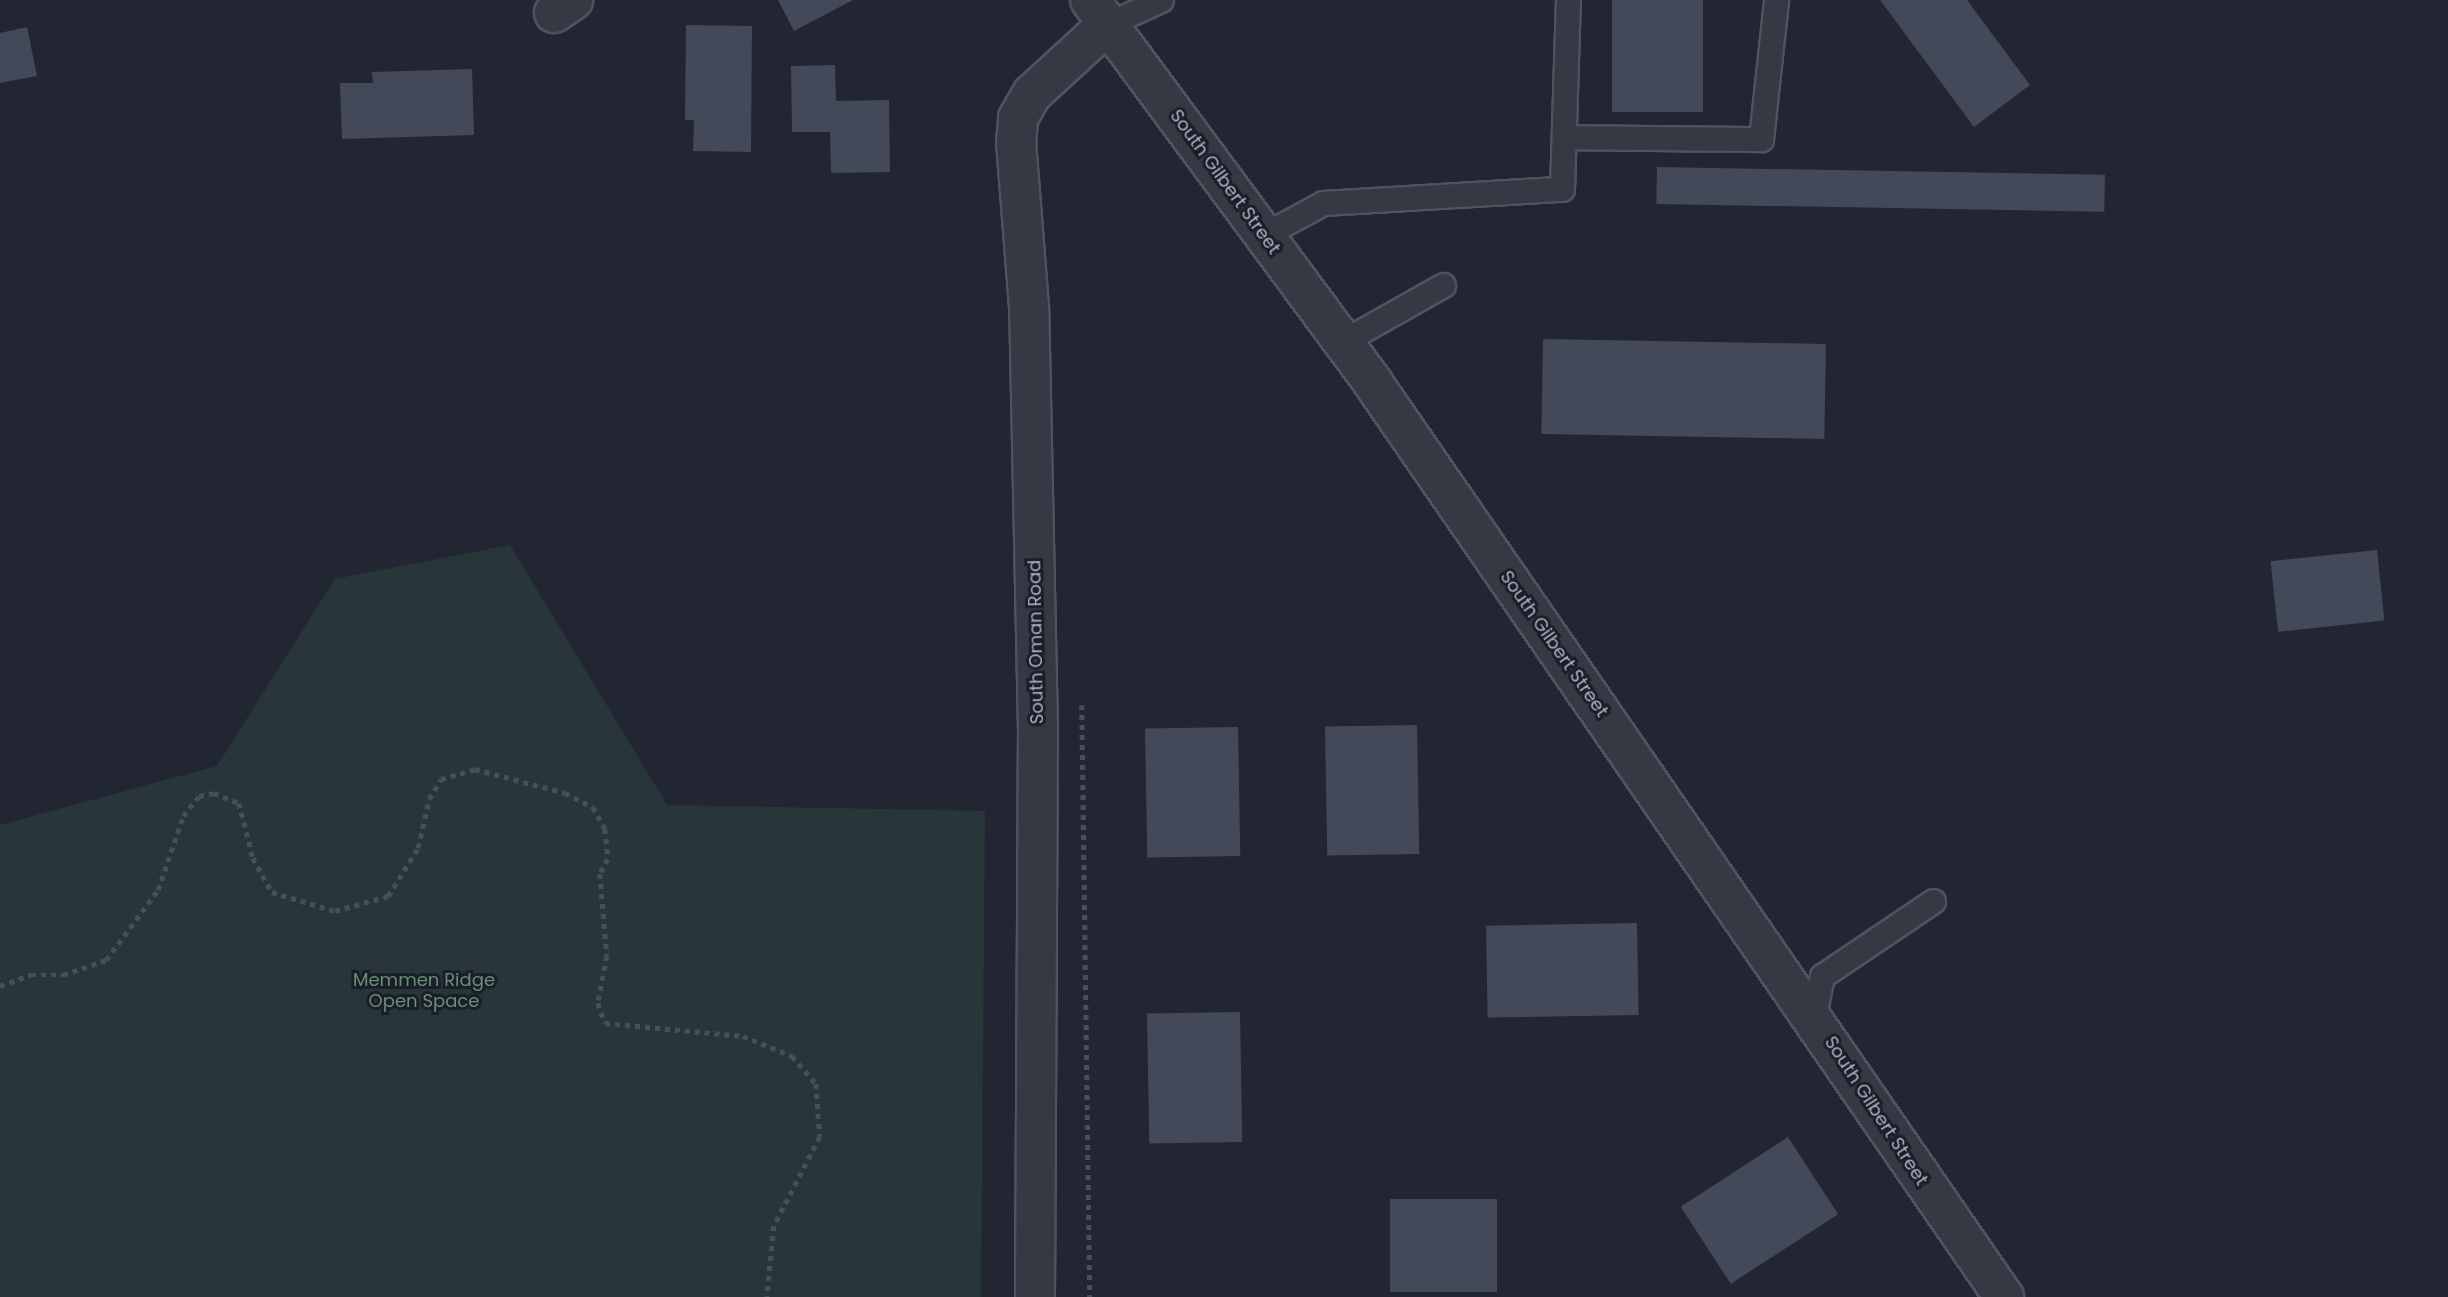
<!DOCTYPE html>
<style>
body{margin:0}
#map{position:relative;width:2448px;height:1297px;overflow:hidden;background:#222633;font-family:Poppins,sans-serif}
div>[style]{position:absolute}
.green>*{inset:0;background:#283639}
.building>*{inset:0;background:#434958;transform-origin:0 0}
.path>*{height:4.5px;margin-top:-2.25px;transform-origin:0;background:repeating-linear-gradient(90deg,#455156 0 5px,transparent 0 10px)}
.roads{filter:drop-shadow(2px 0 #4f535f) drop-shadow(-2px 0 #4f535f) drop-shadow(0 2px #4f535f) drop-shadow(0 -2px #4f535f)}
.service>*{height:23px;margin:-11.5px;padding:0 11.5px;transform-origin:11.5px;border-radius:11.5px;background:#353944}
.minor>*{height:38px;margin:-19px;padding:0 19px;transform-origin:19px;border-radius:19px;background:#353944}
.tertiary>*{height:38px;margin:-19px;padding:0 19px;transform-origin:19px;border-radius:19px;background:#353944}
span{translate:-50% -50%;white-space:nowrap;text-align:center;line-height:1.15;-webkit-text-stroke:6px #1a1e29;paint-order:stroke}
.street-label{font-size:18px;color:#afb3c1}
.park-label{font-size:18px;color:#6a8e78}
</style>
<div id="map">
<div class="green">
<div style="clip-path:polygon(510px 545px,667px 805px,985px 811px,981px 1297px,0 1297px,0 825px,217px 766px,335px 579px)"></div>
</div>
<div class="building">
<div style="clip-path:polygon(778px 0,853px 0,794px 31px)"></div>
<div style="left:1612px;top:0;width:91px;height:112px"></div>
<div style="clip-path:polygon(1880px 0,1967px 0,2030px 85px,1974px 127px)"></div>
<div style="clip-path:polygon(686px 25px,752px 26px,751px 152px,693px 151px,694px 120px,685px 120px)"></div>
<div style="clip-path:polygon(27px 27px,37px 76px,0 83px,0 33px)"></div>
<div style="clip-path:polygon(835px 65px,836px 101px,889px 100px,890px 172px,831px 173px,830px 132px,792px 132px,791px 66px)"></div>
<div style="clip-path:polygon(472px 69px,474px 135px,342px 139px,340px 83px,373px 83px,372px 72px)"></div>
<div style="left:1657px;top:167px;width:448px;height:37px;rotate:1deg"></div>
<div style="left:1543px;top:339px;width:283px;height:95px;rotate:1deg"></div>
<div style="left:2377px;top:550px;width:71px;height:107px;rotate:84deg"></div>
<div style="left:1417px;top:725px;width:129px;height:92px;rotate:89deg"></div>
<div style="left:1238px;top:727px;width:129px;height:93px;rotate:89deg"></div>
<div style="left:1637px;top:923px;width:92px;height:151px;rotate:89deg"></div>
<div style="left:1240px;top:1012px;width:130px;height:93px;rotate:89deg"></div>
<div style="left:1788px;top:1137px;width:92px;height:128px;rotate:57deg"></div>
<div style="left:1390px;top:1199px;width:107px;height:93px"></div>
</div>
<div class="path">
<div style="left:1082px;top:705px;width:592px;rotate:89.23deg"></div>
<div style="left:0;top:986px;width:33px;rotate:-20deg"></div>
<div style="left:31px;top:975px;width:32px"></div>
<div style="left:63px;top:975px;width:46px;rotate:-19.2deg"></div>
<div style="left:106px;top:960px;width:87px;rotate:-53.4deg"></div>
<div style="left:158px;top:890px;width:78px;rotate:-71.3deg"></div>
<div style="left:183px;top:816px;width:26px;rotate:-51deg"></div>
<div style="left:199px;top:796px;width:15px;rotate:-11deg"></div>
<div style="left:214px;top:793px;width:27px;rotate:22deg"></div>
<div style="left:239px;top:803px;width:57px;rotate:75.7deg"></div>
<div style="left:253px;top:858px;width:39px;rotate:61deg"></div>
<div style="left:272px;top:892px;width:66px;rotate:16.8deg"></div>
<div style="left:335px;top:911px;width:55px;rotate:-15.8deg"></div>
<div style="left:388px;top:896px;width:57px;rotate:-58deg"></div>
<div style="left:418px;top:848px;width:50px;rotate:-77.3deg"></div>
<div style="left:429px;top:799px;width:23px;rotate:-59deg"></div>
<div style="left:441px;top:779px;width:35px;rotate:-16deg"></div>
<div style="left:475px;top:769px;width:93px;rotate:14.9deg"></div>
<div style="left:565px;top:793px;width:31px;rotate:27deg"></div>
<div style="left:593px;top:807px;width:25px;rotate:61deg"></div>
<div style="left:605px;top:829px;width:30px;rotate:84deg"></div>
<div style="left:608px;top:859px;width:17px;rotate:118deg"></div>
<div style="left:600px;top:874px;width:82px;rotate:85.1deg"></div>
<div style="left:607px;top:956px;width:48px;rotate:100.8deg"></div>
<div style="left:598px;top:1003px;width:21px;rotate:71deg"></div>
<div style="left:605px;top:1023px;width:139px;rotate:5.4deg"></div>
<div style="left:743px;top:1036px;width:53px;rotate:22.2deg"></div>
<div style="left:792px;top:1056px;width:37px;rotate:49deg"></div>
<div style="left:816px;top:1084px;width:53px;rotate:85.7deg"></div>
<div style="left:820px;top:1137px;width:100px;rotate:117.3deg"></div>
<div style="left:774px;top:1226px;width:71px;rotate:95.6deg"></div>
</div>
<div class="roads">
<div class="service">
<div style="left:1108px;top:24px;width:58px;rotate:-24.4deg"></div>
<div style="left:1564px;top:137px;width:197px;rotate:0.6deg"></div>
<div style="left:1761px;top:139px;width:140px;rotate:-83.8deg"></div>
<div style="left:1264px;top:235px;width:67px;rotate:-28.5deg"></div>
<div style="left:1323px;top:203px;width:239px;rotate:-3.4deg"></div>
<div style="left:1562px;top:189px;width:189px;rotate:-88.2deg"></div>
<div style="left:1342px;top:342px;width:116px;rotate:-29.4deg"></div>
<div style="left:1814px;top:1016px;width:41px;rotate:-78.7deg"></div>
<div style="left:1822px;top:976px;width:134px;rotate:-34deg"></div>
</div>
<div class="minor">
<div style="left:554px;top:13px;width:23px;rotate:-34deg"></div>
</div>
<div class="tertiary">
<div style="left:1090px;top:0;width:476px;rotate:53.5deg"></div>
<div style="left:1373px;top:383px;width:1111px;rotate:55.38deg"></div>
<div style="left:1035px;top:1297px;width:567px;rotate:-89.7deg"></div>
<div style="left:1038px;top:730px;width:423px;rotate:-91.2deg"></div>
<div style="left:1029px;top:307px;width:165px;rotate:-94.5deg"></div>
<div style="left:1016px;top:143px;width:25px;rotate:-85deg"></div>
<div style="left:1018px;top:118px;width:28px;rotate:-60deg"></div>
<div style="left:1032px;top:94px;width:103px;rotate:-42.6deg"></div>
</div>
</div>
<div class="street-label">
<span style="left:1225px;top:182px;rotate:54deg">South Gilbert Street</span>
<span style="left:1036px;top:642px;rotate:-91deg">South Oman Road</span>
<span style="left:1554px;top:644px;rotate:55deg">South Gilbert Street</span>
<span style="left:1876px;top:1111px;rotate:57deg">South Gilbert Street</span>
</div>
<div class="park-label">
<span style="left:424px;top:991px">Memmen Ridge<br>Open Space</span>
</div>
</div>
